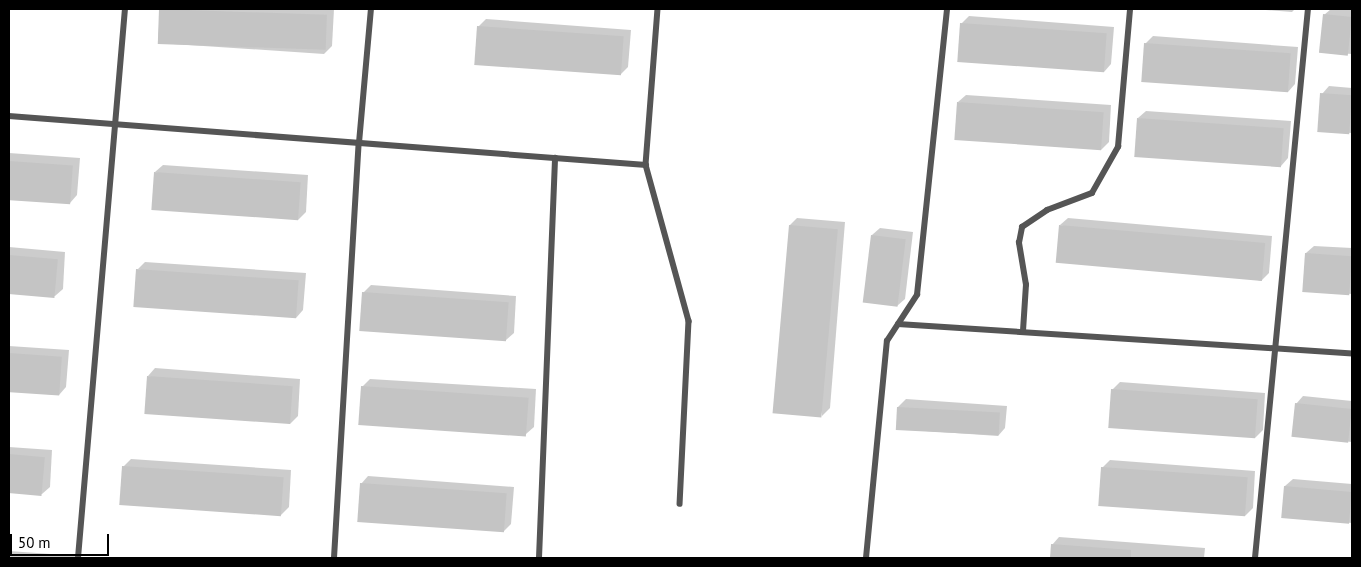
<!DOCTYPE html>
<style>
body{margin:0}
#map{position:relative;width:1361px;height:567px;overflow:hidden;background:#fff;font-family:"PT Sans",sans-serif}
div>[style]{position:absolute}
.shadow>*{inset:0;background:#0003}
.building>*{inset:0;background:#c4c4c4;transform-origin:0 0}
.lane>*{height:5.5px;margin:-2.75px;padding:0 2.75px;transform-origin:2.75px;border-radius:2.75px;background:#555}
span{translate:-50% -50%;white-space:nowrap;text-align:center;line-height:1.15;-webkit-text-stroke:4px #fff;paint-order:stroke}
.frame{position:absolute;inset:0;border:10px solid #000;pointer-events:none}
.scale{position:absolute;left:10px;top:534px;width:99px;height:22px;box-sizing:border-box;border:2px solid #000;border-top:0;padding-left:6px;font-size:15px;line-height:18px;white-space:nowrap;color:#000;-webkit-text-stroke:4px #fff;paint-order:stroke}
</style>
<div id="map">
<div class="shadow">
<div style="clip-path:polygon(160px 9px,334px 9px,332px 46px,324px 54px,158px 43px)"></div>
<div style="clip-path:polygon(1253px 9px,1295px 9px,1292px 12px)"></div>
<div style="clip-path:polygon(1331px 9px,1352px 9px,1352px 54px,1322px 52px,1324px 15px)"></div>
<div style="clip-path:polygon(969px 16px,1114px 27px,1111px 64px,1104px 72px,961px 24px)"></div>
<div style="clip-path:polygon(486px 19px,631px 30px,628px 67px,621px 74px,478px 27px)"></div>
<div style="clip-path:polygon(1153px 36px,1298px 47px,1295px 84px,1288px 92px,1145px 44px)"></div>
<div style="clip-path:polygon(1329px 86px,1352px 88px,1352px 133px,1319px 131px,1322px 94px)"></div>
<div style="clip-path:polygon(966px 95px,1111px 105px,1109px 142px,1101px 150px,958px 102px)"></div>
<div style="clip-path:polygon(1146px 111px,1291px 121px,1288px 158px,1281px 166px,1138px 118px)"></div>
<div style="clip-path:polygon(9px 153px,80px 158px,77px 195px,70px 203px,9px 198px)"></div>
<div style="clip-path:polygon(163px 165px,308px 175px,306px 212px,298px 220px,155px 172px)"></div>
<div style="clip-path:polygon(797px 218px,845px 222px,830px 408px,822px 416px,790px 225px)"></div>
<div style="clip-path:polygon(1068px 218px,1272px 236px,1269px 273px,1261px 281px,1060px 225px)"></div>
<div style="clip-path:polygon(880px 228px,913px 232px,905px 299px,897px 306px,872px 235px)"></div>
<div style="clip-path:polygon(1314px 246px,1352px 248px,1352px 294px,1303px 290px,1306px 253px)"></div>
<div style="clip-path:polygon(9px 247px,65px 252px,63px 289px,55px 296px,9px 293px)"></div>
<div style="clip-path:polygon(145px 262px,306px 273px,303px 310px,296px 318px,138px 269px)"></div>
<div style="clip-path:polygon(371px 285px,516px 296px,514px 333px,506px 340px,363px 293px)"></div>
<div style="clip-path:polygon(9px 346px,69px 350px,66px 387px,59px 395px,9px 391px)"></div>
<div style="clip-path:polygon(155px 368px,300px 379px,298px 416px,290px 424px,148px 376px)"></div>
<div style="clip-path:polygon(370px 379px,536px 389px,534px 427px,526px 434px,362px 387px)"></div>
<div style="clip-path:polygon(1120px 382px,1265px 393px,1263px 430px,1255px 438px,1112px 390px)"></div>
<div style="clip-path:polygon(1303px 396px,1352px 401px,1352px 442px,1293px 436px,1296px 404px)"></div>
<div style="clip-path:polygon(906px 399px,1007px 406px,1005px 428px,998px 436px,897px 429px,898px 407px)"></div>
<div style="clip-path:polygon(9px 447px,52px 450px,50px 487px,42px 494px,9px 492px)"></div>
<div style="clip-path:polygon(131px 459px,291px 470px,289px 507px,281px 515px,123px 467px)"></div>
<div style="clip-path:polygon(1110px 460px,1255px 471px,1253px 508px,1245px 516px,1102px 468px)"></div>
<div style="clip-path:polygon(368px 476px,514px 487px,511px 524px,503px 532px,361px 484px)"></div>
<div style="clip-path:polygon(1293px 479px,1352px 484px,1352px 523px,1283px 517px,1285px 486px)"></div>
<div style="clip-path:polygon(1059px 537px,1205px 548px,1204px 558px,1051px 558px,1052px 545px)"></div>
<div style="clip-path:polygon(9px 551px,79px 556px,79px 558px,9px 558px)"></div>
</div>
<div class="building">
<div style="left:159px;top:9px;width:168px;height:35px;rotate:2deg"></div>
<div style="left:1323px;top:14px;width:29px;height:39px;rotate:6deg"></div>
<div style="left:960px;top:23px;width:147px;height:39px;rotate:4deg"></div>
<div style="left:477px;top:26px;width:147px;height:39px;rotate:4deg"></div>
<div style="left:1144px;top:43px;width:147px;height:39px;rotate:4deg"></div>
<div style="left:1320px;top:93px;width:32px;height:39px;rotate:4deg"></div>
<div style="left:957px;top:102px;width:147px;height:38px;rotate:4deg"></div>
<div style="left:1137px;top:118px;width:147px;height:39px;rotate:4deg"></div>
<div style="left:9px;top:161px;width:64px;height:39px;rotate:4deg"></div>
<div style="left:154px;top:172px;width:147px;height:38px;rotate:4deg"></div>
<div style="left:789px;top:225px;width:49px;height:189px;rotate:5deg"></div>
<div style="left:1059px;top:225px;width:207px;height:38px;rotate:5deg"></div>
<div style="left:871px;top:235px;width:35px;height:68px;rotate:7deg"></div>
<div style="left:1305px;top:253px;width:47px;height:39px;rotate:4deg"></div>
<div style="left:9px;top:255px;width:49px;height:39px;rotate:5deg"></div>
<div style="left:136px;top:269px;width:163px;height:38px;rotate:4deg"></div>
<div style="left:362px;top:292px;width:147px;height:39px;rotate:4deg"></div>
<div style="left:9px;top:353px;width:53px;height:39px;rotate:4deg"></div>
<div style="left:147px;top:376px;width:146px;height:38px;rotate:4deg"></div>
<div style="left:361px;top:386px;width:168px;height:39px;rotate:4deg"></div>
<div style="left:1111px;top:389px;width:147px;height:39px;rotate:4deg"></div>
<div style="left:1295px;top:403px;width:57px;height:34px;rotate:6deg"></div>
<div style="left:897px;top:407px;width:103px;height:23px;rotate:3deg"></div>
<div style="left:9px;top:454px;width:36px;height:39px;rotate:5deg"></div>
<div style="left:122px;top:466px;width:162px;height:39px;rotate:4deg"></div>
<div style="left:1101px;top:467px;width:147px;height:39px;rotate:4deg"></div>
<div style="left:360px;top:483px;width:147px;height:39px;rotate:4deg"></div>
<div style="left:1284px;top:486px;width:68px;height:32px;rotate:5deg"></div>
<div style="clip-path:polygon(1051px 544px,1131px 550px,1131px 558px,1050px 558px)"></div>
</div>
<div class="lane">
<div style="left:658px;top:9px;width:156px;rotate:94.4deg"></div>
<div style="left:646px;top:165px;width:162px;rotate:74.6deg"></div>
<div style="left:689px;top:321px;width:183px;rotate:92.8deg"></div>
<div style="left:9px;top:116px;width:639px;rotate:4.4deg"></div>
<div style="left:898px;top:324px;width:455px;rotate:3.7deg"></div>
<div style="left:1023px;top:331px;width:46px;rotate:-86.3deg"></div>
<div style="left:1026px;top:285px;width:43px;rotate:-99.5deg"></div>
<div style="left:1019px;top:243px;width:16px;rotate:-79deg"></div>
<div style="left:1022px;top:227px;width:30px;rotate:-34deg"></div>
<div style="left:1047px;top:210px;width:48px;rotate:-20.7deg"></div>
<div style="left:1092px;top:193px;width:53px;rotate:-60.5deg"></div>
<div style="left:1118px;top:147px;width:139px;rotate:-85deg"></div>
<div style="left:78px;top:558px;width:551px;rotate:-85.11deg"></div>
<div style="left:334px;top:558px;width:416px;rotate:-86.6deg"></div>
<div style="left:359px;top:143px;width:135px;rotate:-84.9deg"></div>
<div style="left:539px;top:558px;width:400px;rotate:-87.7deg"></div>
<div style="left:866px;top:558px;width:218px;rotate:-84.5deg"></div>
<div style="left:887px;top:341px;width:55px;rotate:-56.9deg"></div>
<div style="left:917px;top:295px;width:288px;rotate:-84deg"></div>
<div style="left:1255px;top:558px;width:552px;rotate:-84.49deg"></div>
</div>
<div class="frame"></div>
<div class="scale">50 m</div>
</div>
